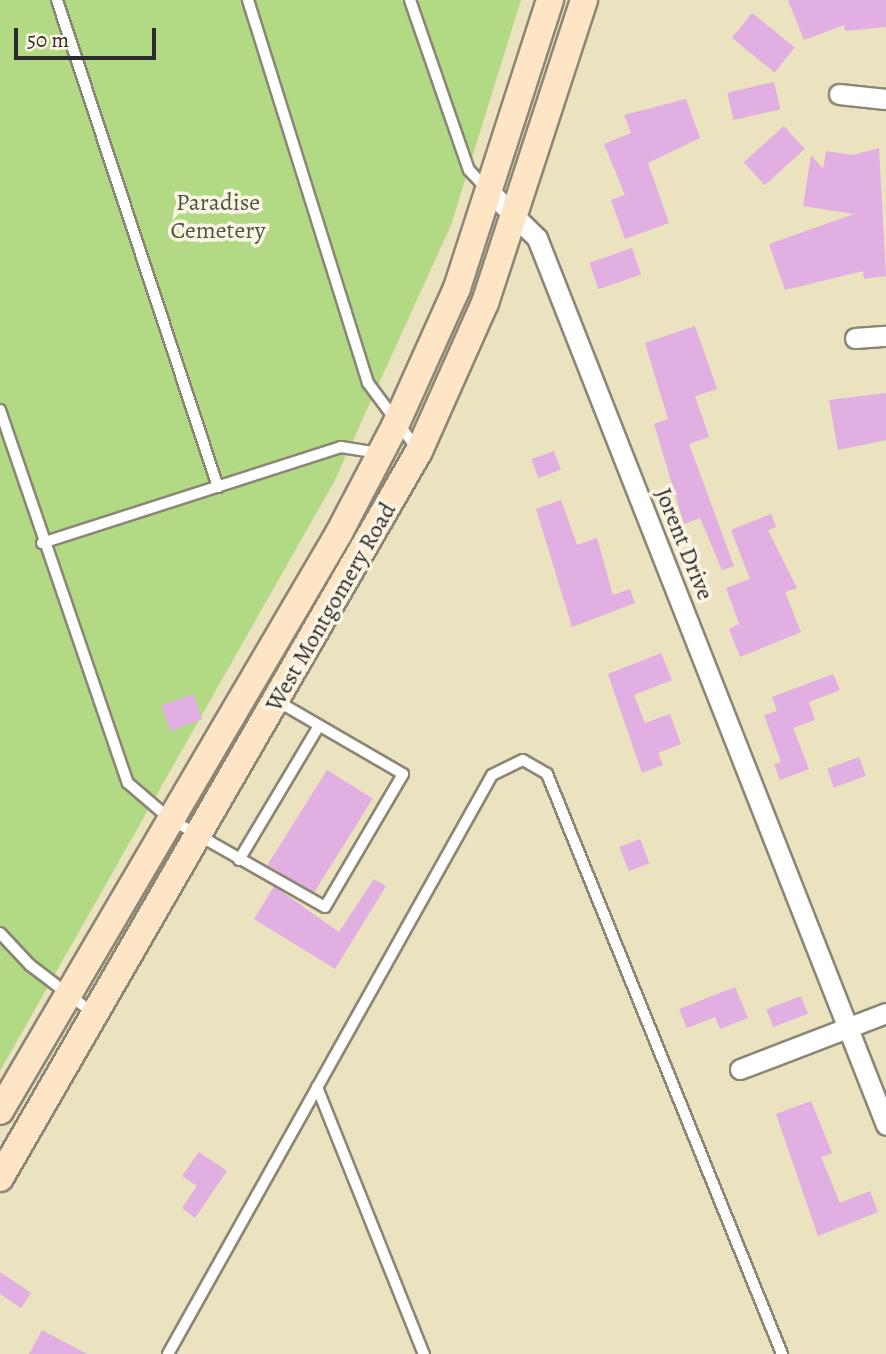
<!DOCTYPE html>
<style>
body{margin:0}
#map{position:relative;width:886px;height:1354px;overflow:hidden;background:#ebe2bf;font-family:Alegreya,serif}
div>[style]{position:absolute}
.green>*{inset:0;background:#b2d983}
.building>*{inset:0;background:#e1afe2;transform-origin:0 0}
.roads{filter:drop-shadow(2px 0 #8b8675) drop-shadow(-2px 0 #8b8675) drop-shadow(0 2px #8b8675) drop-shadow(0 -2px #8b8675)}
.lane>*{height:10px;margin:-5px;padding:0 5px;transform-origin:5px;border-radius:5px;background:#fff}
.street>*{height:19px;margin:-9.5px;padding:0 9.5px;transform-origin:9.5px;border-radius:9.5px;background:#fff}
.secondary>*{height:26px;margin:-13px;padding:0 13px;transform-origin:13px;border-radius:13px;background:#fee5c5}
span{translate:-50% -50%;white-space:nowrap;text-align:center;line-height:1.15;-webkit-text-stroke:7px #fcf5e5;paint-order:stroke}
.park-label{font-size:24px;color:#4d5641}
.street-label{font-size:24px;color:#2b2b2b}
.scale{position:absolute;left:14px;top:28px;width:142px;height:32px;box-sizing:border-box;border:4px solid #2b2b2b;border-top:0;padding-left:9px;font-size:21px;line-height:24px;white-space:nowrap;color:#2b2b2b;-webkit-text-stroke:5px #fcf5e5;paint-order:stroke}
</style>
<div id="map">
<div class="green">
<div style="clip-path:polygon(0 0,521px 0,451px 225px,334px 482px,0 1071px)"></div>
</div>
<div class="building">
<div style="clip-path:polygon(788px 0,886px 0,886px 27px,845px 31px,844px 25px,804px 40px)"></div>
<div style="left:752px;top:13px;width:55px;height:32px;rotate:39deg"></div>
<div style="left:774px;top:82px;width:28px;height:48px;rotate:77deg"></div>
<div style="clip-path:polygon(686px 99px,700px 138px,648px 163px,669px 223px,625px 239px,611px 200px,625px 195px,604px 144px,631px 133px,624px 115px)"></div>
<div style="left:784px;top:126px;width:31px;height:54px;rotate:48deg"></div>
<div style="clip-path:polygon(879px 148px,886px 276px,864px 279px,863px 271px,785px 290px,769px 244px,854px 214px,803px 206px,811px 155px,823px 169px,826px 151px,853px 155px)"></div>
<div style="left:632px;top:248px;width:28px;height:45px;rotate:71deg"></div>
<div style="clip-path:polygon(695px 326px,717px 389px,695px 396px,709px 437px,689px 444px,734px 566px,722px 570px,700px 518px,684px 524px,654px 424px,668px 419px,645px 343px)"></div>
<div style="clip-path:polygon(886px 393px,886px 440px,838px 450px,829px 400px)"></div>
<div style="left:554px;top:451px;width:20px;height:24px;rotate:70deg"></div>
<div style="clip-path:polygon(561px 500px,577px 545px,597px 538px,613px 595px,630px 589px,635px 603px,572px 627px,536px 509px)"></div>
<div style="clip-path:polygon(771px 514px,776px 527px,768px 530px,797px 588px,785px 592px,801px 632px,740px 657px,729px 629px,739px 624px,726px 588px,750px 579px,731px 530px)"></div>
<div style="clip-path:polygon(661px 653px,672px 680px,634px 695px,645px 723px,670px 714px,681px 744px,658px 753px,663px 765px,642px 773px,608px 674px)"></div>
<div style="clip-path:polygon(833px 674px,840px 690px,809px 702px,815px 720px,793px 728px,809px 769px,780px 780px,774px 764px,781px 762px,764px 715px,777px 711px,772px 697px)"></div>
<div style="left:193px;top:694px;width:27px;height:34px;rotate:70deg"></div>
<div style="left:859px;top:757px;width:20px;height:34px;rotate:70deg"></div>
<div style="left:327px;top:770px;width:54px;height:112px;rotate:32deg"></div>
<div style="left:640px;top:839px;width:26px;height:22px;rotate:69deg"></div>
<div style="clip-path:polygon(374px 879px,386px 886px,335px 969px,254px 919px,274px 886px,339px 932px)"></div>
<div style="clip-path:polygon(735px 987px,748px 1018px,720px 1029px,715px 1017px,687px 1028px,679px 1009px)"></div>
<div style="left:801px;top:996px;width:19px;height:37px;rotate:69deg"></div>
<div style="clip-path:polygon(811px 1101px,832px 1153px,821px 1157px,840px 1203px,870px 1191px,878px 1212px,818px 1236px,776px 1114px)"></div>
<div style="clip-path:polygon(199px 1152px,227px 1171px,195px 1218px,182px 1208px,197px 1186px,182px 1176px)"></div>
<div style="clip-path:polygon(0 1272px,31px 1293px,21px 1308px,0 1294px)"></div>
<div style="clip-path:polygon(42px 1330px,87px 1354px,29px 1354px)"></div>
</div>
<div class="roads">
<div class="lane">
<div style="left:57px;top:0;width:513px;rotate:71.71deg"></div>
<div style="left:248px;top:0;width:401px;rotate:72.6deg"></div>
<div style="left:368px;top:383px;width:84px;rotate:53.3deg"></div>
<div style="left:410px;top:0;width:180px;rotate:70.9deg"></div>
<div style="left:469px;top:170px;width:25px;rotate:47deg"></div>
<div style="left:0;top:410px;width:394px;rotate:71.1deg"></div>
<div style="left:128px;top:783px;width:55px;rotate:40.6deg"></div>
<div style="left:170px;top:819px;width:178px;rotate:29.6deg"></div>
<div style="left:325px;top:907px;width:154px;rotate:-59.6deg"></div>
<div style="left:403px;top:774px;width:146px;rotate:-149.9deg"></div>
<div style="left:42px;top:543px;width:314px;rotate:-17.8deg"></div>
<div style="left:341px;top:447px;width:39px;rotate:9deg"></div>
<div style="left:239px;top:860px;width:156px;rotate:-59.2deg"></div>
<div style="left:0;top:933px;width:44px;rotate:46.8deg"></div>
<div style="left:30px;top:965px;width:79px;rotate:37.3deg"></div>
<div style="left:317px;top:1087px;width:288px;rotate:68.2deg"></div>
<div style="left:168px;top:1354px;width:663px;rotate:-60.77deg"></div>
<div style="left:492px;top:775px;width:34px;rotate:-26deg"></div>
<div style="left:523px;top:760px;width:28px;rotate:30deg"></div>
<div style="left:547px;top:774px;width:626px;rotate:67.94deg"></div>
</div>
<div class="street">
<div style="left:839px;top:94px;width:47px;rotate:6.1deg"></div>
<div style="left:489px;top:191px;width:67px;rotate:44.4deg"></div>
<div style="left:537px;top:238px;width:953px;rotate:68.52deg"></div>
<div style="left:855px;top:338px;width:31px;rotate:-4deg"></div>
<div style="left:740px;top:1069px;width:156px;rotate:-21deg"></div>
</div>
<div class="secondary">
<div style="left:0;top:1111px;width:670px;rotate:-59.61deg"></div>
<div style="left:339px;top:533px;width:121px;rotate:-62.4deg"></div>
<div style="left:395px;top:426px;width:151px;rotate:-65.8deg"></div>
<div style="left:457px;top:288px;width:303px;rotate:-72.1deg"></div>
<div style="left:0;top:1178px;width:839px;rotate:-60.04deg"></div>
<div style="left:419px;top:451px;width:162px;rotate:-66deg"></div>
<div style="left:485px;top:303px;width:319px;rotate:-71.9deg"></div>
</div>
</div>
<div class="park-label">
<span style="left:218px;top:217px">Paradise<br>Cemetery</span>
</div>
<div class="street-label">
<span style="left:684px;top:544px;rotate:68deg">Jorent Drive</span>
<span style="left:331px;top:607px;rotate:-60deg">West Montgomery Road</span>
</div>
<div class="scale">50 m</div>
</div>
